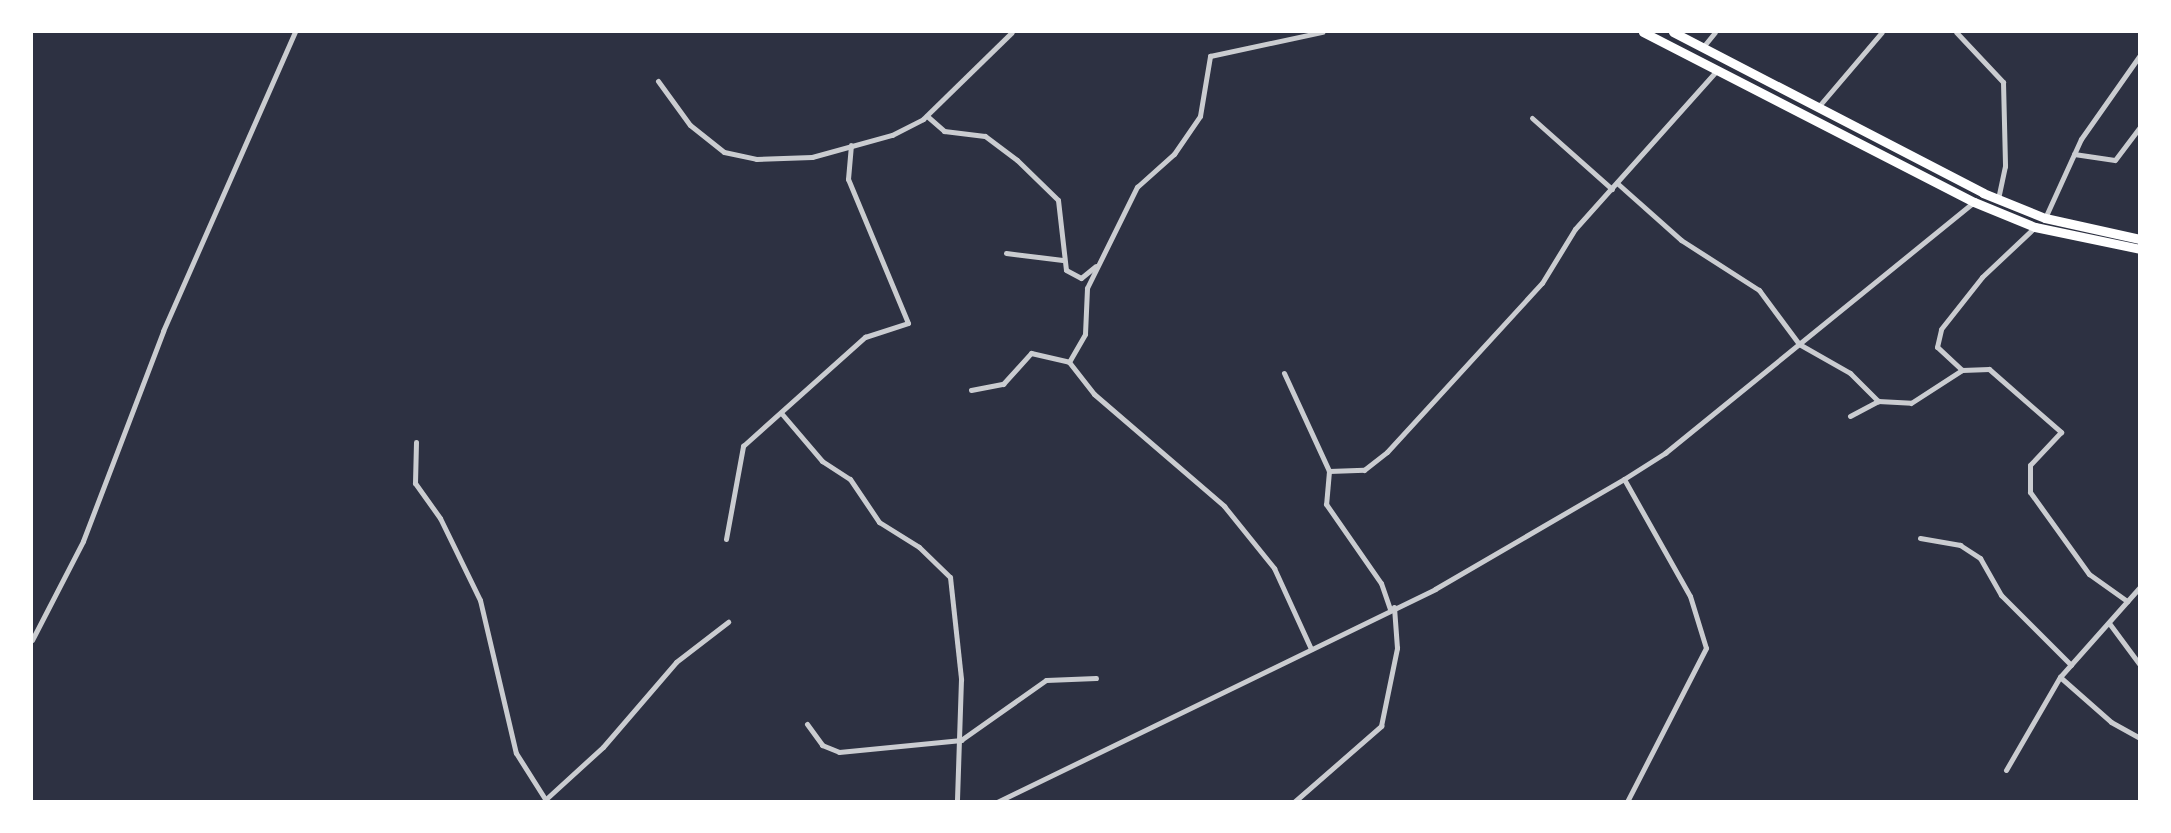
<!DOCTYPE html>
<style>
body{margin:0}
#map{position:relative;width:2171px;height:833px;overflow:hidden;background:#2d3142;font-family:Figtree,sans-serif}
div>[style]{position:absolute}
.minor>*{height:5px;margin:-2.5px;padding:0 2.5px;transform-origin:2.5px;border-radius:2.5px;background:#caccd0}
.primary>*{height:9px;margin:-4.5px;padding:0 4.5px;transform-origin:4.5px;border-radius:4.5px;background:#fff}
span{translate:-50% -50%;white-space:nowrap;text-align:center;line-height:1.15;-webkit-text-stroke:5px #fff;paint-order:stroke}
.frame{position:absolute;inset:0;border:33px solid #fff;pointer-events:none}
</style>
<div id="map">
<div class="minor">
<div style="left:1956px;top:32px;width:69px;rotate:46.8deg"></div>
<div style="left:2003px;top:82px;width:84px;rotate:88.6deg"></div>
<div style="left:2005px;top:166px;width:35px;rotate:102deg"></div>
<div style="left:1703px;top:47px;width:19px;rotate:-51deg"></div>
<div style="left:658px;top:81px;width:54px;rotate:54deg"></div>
<div style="left:690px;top:125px;width:43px;rotate:38.5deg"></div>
<div style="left:724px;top:152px;width:33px;rotate:12deg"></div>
<div style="left:756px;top:159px;width:56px;rotate:-2deg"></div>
<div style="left:812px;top:157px;width:83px;rotate:-15.4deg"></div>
<div style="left:892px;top:135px;width:35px;rotate:-27deg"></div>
<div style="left:923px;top:119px;width:124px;rotate:-44.3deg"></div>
<div style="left:1819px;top:106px;width:97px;rotate:-49.6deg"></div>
<div style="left:927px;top:116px;width:23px;rotate:41deg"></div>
<div style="left:944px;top:131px;width:41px;rotate:7deg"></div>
<div style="left:985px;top:136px;width:40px;rotate:37deg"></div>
<div style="left:1017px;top:160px;width:57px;rotate:44.3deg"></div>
<div style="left:1058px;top:200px;width:70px;rotate:83.5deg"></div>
<div style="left:1066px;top:270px;width:17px;rotate:28deg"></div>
<div style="left:1081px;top:278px;width:19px;rotate:-39deg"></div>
<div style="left:1532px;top:118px;width:107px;rotate:41.6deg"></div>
<div style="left:2074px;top:154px;width:41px;rotate:8.3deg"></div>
<div style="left:2115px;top:160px;width:41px;rotate:-52.9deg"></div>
<div style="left:1617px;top:183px;width:86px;rotate:41.7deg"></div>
<div style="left:1681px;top:240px;width:93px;rotate:32.7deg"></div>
<div style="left:1759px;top:290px;width:67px;rotate:53.5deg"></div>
<div style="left:1799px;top:344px;width:59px;rotate:29.6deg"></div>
<div style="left:1850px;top:373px;width:40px;rotate:45deg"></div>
<div style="left:2045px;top:218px;width:87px;rotate:-65.5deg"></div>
<div style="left:2081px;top:139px;width:103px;rotate:-54.9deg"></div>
<div style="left:1006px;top:253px;width:57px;rotate:7deg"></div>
<div style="left:1069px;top:362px;width:32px;rotate:-60deg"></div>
<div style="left:1085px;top:334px;width:46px;rotate:-87.5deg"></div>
<div style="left:1087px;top:288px;width:113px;rotate:-63.7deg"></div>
<div style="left:1137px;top:187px;width:50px;rotate:-41.7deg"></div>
<div style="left:1174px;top:154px;width:46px;rotate:-55.6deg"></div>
<div style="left:1200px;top:116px;width:61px;rotate:-80.5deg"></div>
<div style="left:1210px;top:56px;width:115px;rotate:-12.1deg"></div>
<div style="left:1962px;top:370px;width:34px;rotate:-137deg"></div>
<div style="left:1937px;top:347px;width:18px;rotate:-77deg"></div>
<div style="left:1941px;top:329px;width:66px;rotate:-51.7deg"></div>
<div style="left:1982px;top:277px;width:73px;rotate:-43.3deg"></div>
<div style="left:1284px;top:373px;width:108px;rotate:65.3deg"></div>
<div style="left:1329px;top:471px;width:33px;rotate:95deg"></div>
<div style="left:1326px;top:504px;width:96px;rotate:55.2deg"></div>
<div style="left:1381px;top:583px;width:28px;rotate:71deg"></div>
<div style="left:971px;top:390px;width:33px;rotate:-11deg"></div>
<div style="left:1003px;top:384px;width:42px;rotate:-47.9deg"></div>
<div style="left:1031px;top:353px;width:39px;rotate:13deg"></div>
<div style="left:1069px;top:362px;width:41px;rotate:52deg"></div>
<div style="left:1094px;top:394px;width:172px;rotate:40.7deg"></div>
<div style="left:1224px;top:506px;width:80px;rotate:51.1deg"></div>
<div style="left:1274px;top:568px;width:89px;rotate:65.4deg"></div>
<div style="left:782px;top:414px;width:62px;rotate:49.6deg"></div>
<div style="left:822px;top:461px;width:33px;rotate:33deg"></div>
<div style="left:850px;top:479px;width:52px;rotate:56deg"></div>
<div style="left:879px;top:522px;width:47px;rotate:32deg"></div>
<div style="left:919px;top:547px;width:43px;rotate:44.1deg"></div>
<div style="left:950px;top:577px;width:103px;rotate:83.8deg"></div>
<div style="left:961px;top:679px;width:123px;rotate:91.9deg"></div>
<div style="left:1850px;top:416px;width:32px;rotate:-28deg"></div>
<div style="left:1878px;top:401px;width:33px;rotate:3deg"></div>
<div style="left:1911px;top:403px;width:61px;rotate:-32.9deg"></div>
<div style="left:1962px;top:370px;width:27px;rotate:-2deg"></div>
<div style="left:1989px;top:369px;width:96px;rotate:41.2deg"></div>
<div style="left:2061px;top:432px;width:45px;rotate:133.2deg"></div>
<div style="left:2030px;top:465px;width:27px;rotate:90deg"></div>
<div style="left:2030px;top:492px;width:101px;rotate:54.3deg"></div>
<div style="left:2089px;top:574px;width:47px;rotate:35.4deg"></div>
<div style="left:416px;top:442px;width:41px;rotate:91.4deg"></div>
<div style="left:415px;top:483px;width:43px;rotate:54.5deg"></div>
<div style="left:440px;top:518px;width:91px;rotate:64deg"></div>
<div style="left:480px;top:600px;width:157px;rotate:76.8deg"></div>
<div style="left:516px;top:753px;width:58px;rotate:57.7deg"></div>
<div style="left:1329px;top:471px;width:35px;rotate:-2deg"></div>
<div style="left:1364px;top:470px;width:29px;rotate:-38deg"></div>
<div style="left:1387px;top:452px;width:229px;rotate:-47.5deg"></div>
<div style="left:1542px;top:283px;width:63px;rotate:-58.6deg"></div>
<div style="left:1575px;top:229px;width:213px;rotate:-48.2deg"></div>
<div style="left:1624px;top:479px;width:134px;rotate:60.6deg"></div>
<div style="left:1690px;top:596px;width:54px;rotate:72.9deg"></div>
<div style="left:1706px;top:648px;width:173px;rotate:117.2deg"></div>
<div style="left:1920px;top:538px;width:41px;rotate:9.9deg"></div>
<div style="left:1960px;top:545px;width:24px;rotate:33deg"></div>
<div style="left:1980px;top:558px;width:43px;rotate:60.4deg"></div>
<div style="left:2001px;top:595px;width:99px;rotate:45deg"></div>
<div style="left:726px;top:539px;width:95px;rotate:-79.6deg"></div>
<div style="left:743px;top:446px;width:164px;rotate:-41.8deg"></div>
<div style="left:865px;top:337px;width:45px;rotate:-18deg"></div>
<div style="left:908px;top:323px;width:156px;rotate:-112.6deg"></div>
<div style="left:848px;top:179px;width:34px;rotate:-85deg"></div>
<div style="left:2109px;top:623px;width:52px;rotate:53.6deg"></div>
<div style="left:32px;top:640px;width:111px;rotate:-62.7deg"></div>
<div style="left:83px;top:541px;width:225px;rotate:-69.1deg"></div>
<div style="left:163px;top:331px;width:327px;rotate:-66.2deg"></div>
<div style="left:2060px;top:677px;width:68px;rotate:41.4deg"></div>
<div style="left:2111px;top:722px;width:33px;rotate:29deg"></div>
<div style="left:807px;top:724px;width:26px;rotate:54deg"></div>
<div style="left:822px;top:745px;width:18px;rotate:22deg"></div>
<div style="left:839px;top:752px;width:123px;rotate:-5.6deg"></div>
<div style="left:961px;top:740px;width:104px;rotate:-35.2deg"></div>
<div style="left:1046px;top:680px;width:50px;rotate:-2.3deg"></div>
<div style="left:2006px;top:770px;width:108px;rotate:-59.9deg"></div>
<div style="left:2060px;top:677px;width:120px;rotate:-48.4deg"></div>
<div style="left:546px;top:799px;width:77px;rotate:-42.4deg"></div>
<div style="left:603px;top:747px;width:112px;rotate:-49.3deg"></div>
<div style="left:676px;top:662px;width:66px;rotate:-37.6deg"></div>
<div style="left:997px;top:802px;width:487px;rotate:-25.9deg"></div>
<div style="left:1435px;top:589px;width:219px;rotate:-30.2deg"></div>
<div style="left:1624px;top:479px;width:49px;rotate:-32.4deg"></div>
<div style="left:1665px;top:453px;width:398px;rotate:-39.1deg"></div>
<div style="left:1294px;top:802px;width:116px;rotate:-41.1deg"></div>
<div style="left:1381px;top:726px;width:80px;rotate:-78.4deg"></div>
<div style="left:1397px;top:648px;width:41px;rotate:-94.2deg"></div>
</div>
<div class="primary">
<div style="left:1643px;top:32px;width:372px;rotate:27.2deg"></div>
<div style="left:1974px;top:202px;width:66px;rotate:22.3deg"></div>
<div style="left:2035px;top:227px;width:107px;rotate:11.8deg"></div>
<div style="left:1673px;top:32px;width:349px;rotate:27.4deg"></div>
<div style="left:1983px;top:193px;width:67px;rotate:22deg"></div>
<div style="left:2045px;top:218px;width:97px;rotate:12.5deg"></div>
</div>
<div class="frame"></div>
</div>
